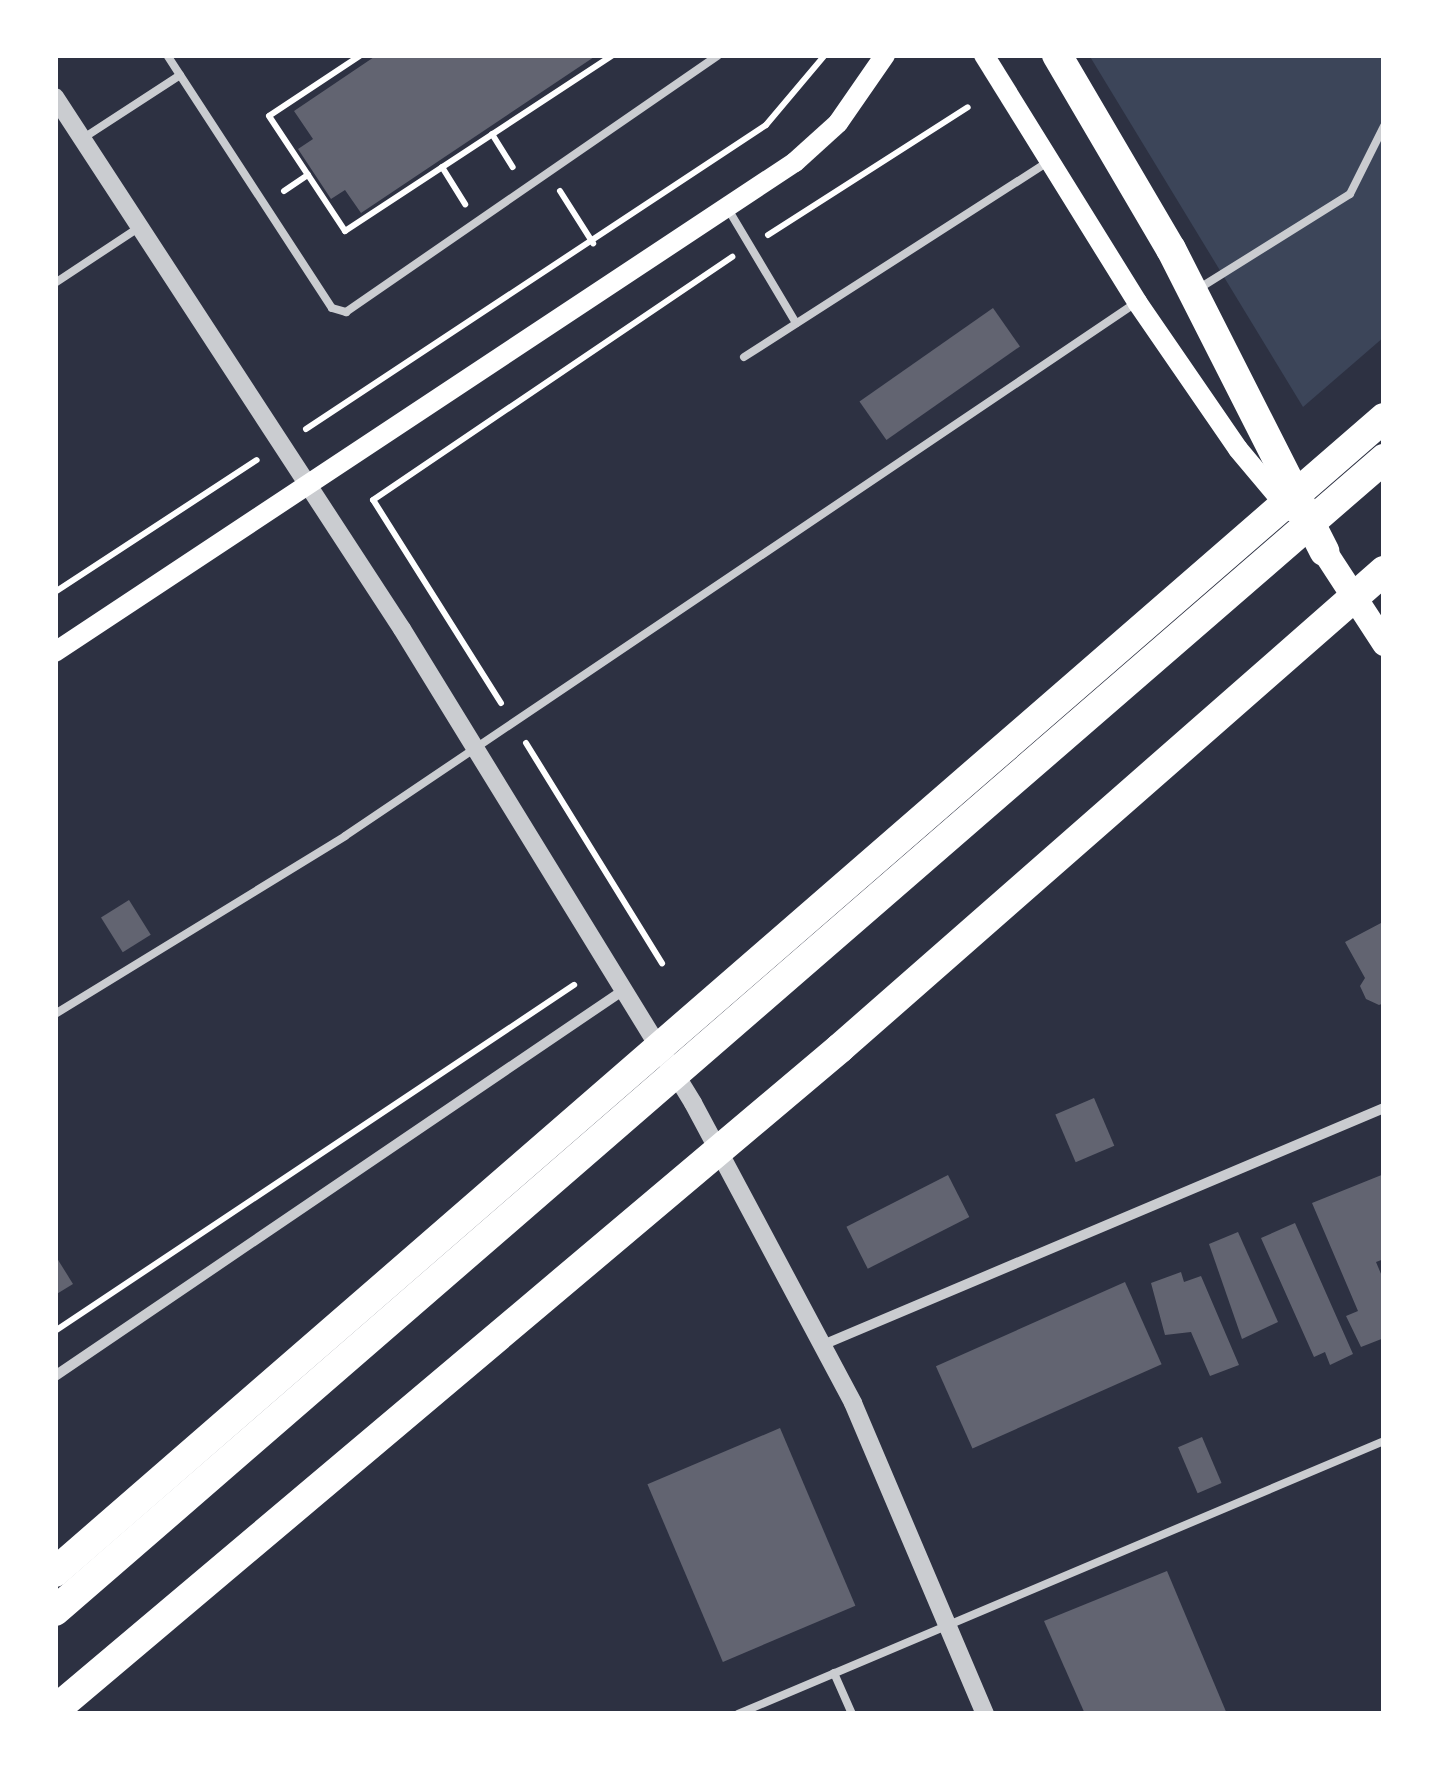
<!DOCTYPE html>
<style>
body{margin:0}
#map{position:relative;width:1439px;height:1769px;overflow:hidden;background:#2d3142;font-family:"PT Sans",sans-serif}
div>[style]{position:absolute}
.green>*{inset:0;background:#3c4559}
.building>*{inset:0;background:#626471;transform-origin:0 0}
.path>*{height:6px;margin:-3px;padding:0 3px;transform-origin:3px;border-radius:3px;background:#fff}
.service>*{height:8px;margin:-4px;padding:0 4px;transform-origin:4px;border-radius:4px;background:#caccd0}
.minor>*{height:10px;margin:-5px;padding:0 5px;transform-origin:5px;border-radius:5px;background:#caccd0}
.tertiary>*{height:18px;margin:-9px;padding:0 9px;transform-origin:9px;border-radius:9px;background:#caccd0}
.secondary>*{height:20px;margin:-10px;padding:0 10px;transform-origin:10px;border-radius:10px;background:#fff}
.primary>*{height:25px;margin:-12.5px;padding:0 12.5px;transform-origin:12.5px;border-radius:12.5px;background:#fff}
.motorway>*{height:30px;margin:-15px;padding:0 15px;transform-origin:15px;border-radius:15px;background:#fff}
span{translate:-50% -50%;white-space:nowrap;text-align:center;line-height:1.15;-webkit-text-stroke:10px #fff;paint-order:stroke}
.frame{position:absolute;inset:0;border:58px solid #fff;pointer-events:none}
</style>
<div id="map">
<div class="green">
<div style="clip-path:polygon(1089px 55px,1384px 55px,1384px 337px,1303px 407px)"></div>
</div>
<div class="building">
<div style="clip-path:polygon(377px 55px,597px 55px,361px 213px,345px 190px,331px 199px,298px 149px,313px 139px,294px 111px)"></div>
<div style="left:993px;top:308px;width:47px;height:163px;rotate:55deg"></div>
<div style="left:129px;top:900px;width:41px;height:33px;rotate:58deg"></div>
<div style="clip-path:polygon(1381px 923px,1384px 1003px,1379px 1005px,1366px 999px,1360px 986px,1365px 978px,1345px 942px)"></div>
<div style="left:1094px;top:1098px;width:52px;height:42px;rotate:67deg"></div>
<div style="clip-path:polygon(1384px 1174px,1384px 1259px,1376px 1262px,1384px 1281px,1384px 1338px,1361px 1347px,1346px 1316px,1358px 1311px,1312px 1203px)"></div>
<div style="left:948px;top:1175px;width:47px;height:114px;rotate:63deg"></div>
<div style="clip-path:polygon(1295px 1223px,1353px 1354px,1330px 1365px,1325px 1352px,1314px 1357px,1261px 1238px)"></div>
<div style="clip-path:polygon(1238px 1232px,1278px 1322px,1242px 1339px,1209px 1244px)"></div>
<div style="clip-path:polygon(55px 1255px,73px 1284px,55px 1295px)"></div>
<div style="clip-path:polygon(1181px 1272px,1184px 1282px,1201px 1276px,1239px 1365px,1210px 1376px,1191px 1332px,1165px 1335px,1151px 1283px)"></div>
<div style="left:1125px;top:1282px;width:90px;height:207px;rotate:66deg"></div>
<div style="left:780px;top:1428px;width:193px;height:144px;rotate:67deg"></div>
<div style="left:1202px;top:1437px;width:50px;height:26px;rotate:67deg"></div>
<div style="clip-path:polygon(1167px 1571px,1227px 1714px,1085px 1714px,1044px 1621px)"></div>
</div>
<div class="path">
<div style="left:361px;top:55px;width:110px;rotate:146.5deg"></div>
<div style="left:269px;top:116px;width:138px;rotate:56.5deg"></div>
<div style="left:345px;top:231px;width:321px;rotate:-33.3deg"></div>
<div style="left:492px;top:134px;width:39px;rotate:58deg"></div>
<div style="left:442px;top:167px;width:44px;rotate:58.1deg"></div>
<div style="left:284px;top:191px;width:29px;rotate:-34deg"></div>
<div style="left:560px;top:191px;width:62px;rotate:57.6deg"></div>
<div style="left:768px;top:235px;width:237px;rotate:-32.6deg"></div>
<div style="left:306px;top:429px;width:551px;rotate:-33.46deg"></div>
<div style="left:766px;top:125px;width:92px;rotate:-49.9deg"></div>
<div style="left:55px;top:592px;width:241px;rotate:-33.2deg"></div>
<div style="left:501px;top:703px;width:240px;rotate:-122.2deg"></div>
<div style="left:373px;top:500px;width:434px;rotate:-34.1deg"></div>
<div style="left:526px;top:743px;width:259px;rotate:58.3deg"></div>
<div style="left:55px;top:1331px;width:624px;rotate:-33.69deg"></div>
</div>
<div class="service">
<div style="left:180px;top:75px;width:278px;rotate:56.9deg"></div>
<div style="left:332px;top:308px;width:15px;rotate:16deg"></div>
<div style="left:346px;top:312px;width:452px;rotate:-34.6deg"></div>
<div style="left:85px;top:137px;width:113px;rotate:-33.1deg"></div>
<div style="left:180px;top:75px;width:24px;rotate:-123deg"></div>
<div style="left:728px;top:209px;width:133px;rotate:59.2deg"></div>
<div style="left:55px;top:283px;width:100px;rotate:-33.5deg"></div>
<div style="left:1198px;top:289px;width:179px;rotate:-32deg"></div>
<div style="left:1350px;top:194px;width:76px;rotate:-63.4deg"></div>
<div style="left:744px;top:357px;width:363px;rotate:-32.7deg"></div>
<div style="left:55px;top:1014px;width:340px;rotate:-31.5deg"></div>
<div style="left:345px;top:836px;width:955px;rotate:-33.99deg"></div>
<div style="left:834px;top:1673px;width:45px;rotate:66.3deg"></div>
<div style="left:738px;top:1714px;width:701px;rotate:-22.91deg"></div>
</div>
<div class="minor">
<div style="left:825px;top:1344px;width:607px;rotate:-22.89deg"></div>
<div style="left:55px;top:1376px;width:689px;rotate:-34.17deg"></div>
</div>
<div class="tertiary">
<div style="left:55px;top:97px;width:635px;rotate:56.89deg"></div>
<div style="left:402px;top:629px;width:556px;rotate:58.45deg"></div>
<div style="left:693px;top:1103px;width:340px;rotate:61.9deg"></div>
<div style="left:853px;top:1403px;width:338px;rotate:67deg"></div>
</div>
<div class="secondary">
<div style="left:984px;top:55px;width:291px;rotate:58.2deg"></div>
<div style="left:1137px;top:302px;width:178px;rotate:55.5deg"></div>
<div style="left:1238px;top:449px;width:81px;rotate:50deg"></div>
<div style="left:55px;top:652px;width:888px;rotate:-33.51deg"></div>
<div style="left:795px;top:162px;width:58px;rotate:-42.2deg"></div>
<div style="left:838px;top:123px;width:83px;rotate:-55.3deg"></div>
</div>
<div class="primary">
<div style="left:1324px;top:551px;width:110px;rotate:56.9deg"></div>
</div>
<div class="motorway">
<div style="left:1057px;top:55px;width:225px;rotate:59.6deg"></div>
<div style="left:1171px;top:249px;width:339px;rotate:63.1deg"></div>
<div style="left:55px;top:1572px;width:1760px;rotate:-40.97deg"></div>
<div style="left:55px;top:1611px;width:1759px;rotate:-40.92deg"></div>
<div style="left:55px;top:1710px;width:1027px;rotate:-40.14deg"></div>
<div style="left:840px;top:1048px;width:724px;rotate:-41.25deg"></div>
</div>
<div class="frame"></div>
</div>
